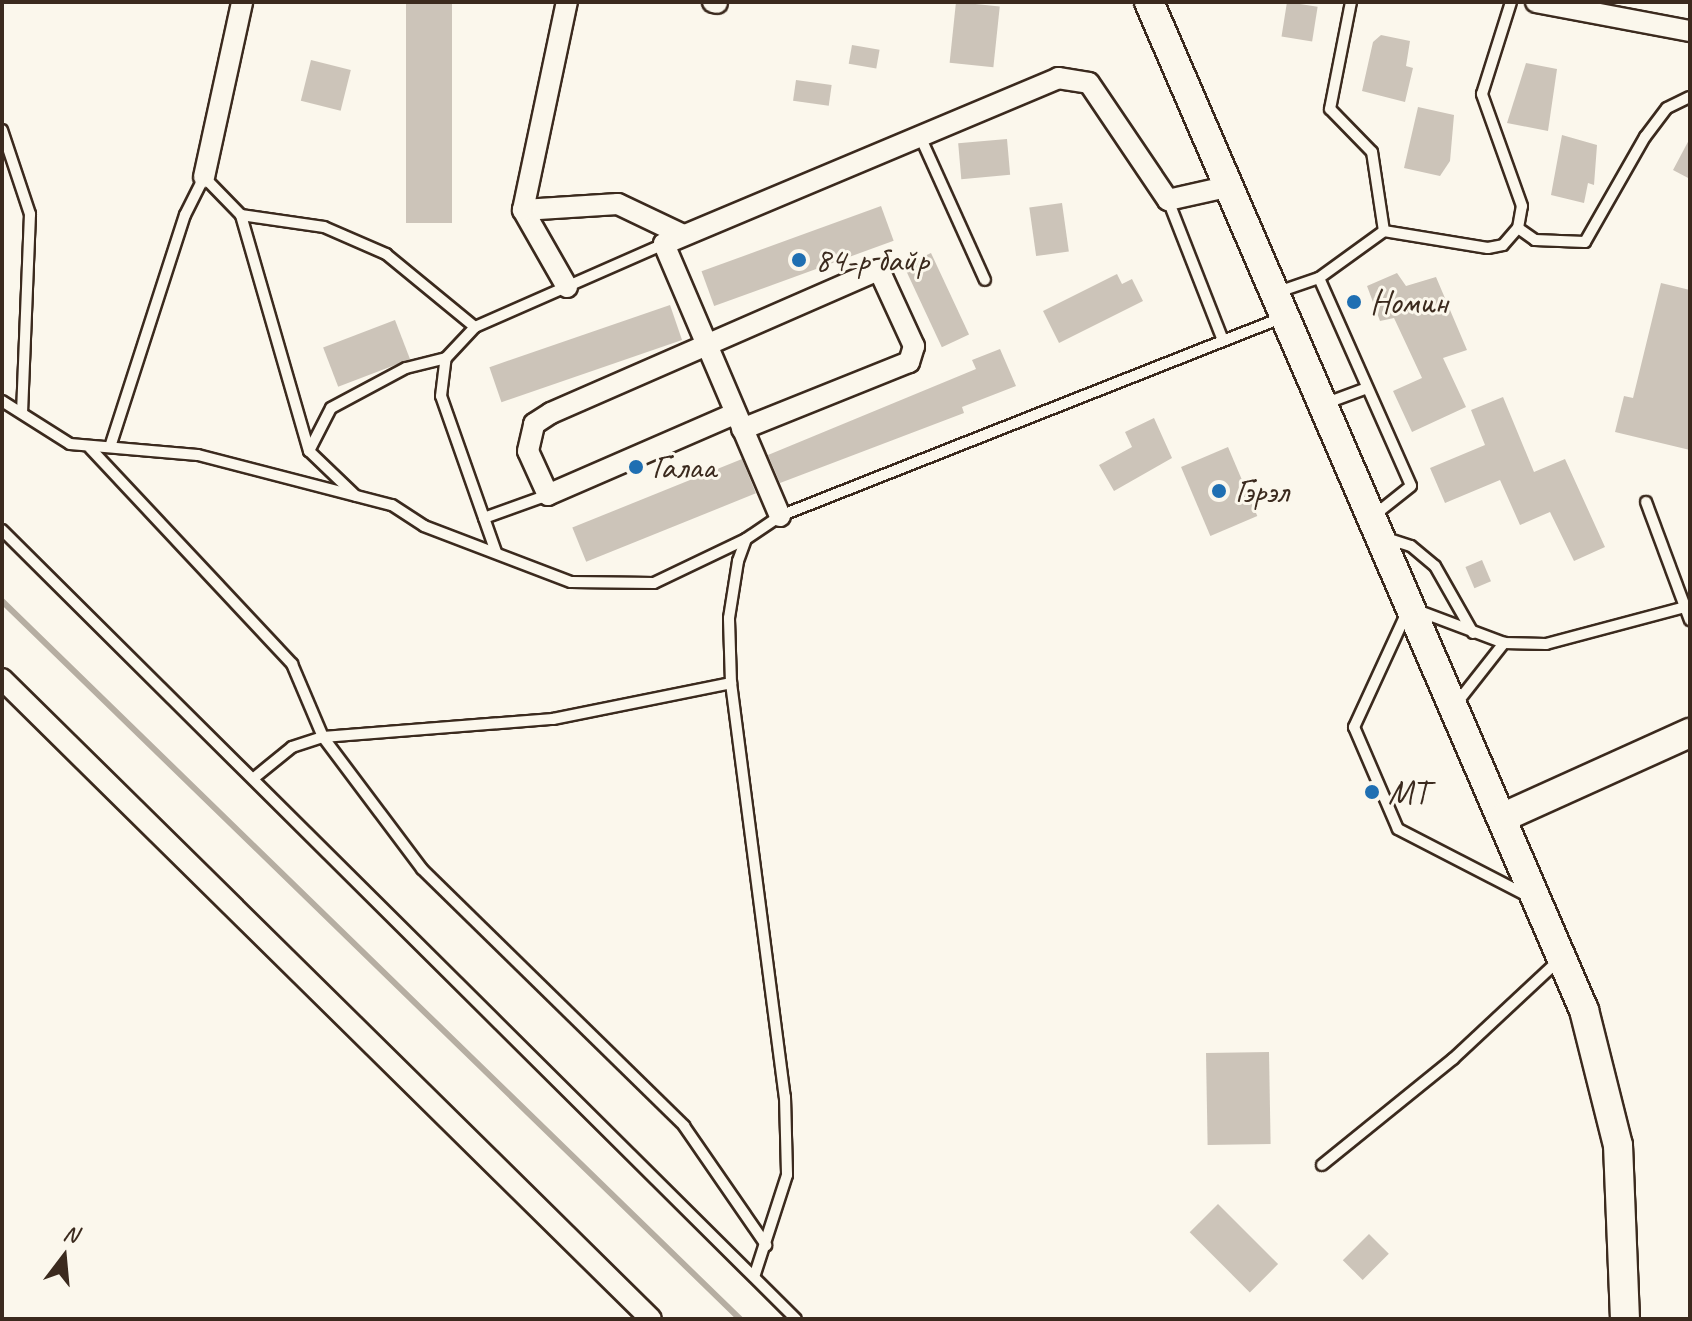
<!DOCTYPE html>
<meta charset="utf-8">
<style>
body{margin:0}
#map{position:relative;width:1692px;height:1321px;overflow:hidden;background:#fbf7ec;font-family:Caveat,sans-serif}
div>[style]{position:absolute}
.stream>*{height:6px;margin:-3px;padding:0 3px;transform-origin:3px;border-radius:3px;background:#b6aea2}
.building>*{inset:0;background:#ccc4b9;transform-origin:0 0}
.roads{filter:drop-shadow(2px 0 #3b2a1e) drop-shadow(-2px 0 #3b2a1e) drop-shadow(0 2px #3b2a1e) drop-shadow(0 -2px #3b2a1e)}
.service>*{height:10px;margin:-5px;padding:0 5px;transform-origin:5px;border-radius:5px;background:#fbf7ec}
.minor>*{height:20px;margin:-10px;padding:0 10px;transform-origin:10px;border-radius:10px;background:#fbf7ec}
.secondary>*{height:28px;margin:-14px;padding:0 14px;transform-origin:14px;border-radius:14px;background:#fbf7ec}
.dots>*{width:22px;height:22px;translate:-50% -50%;box-sizing:border-box;border:4px solid #fbf7ec;border-radius:50%}
span{translate:-50% -50%;white-space:nowrap;text-align:center;line-height:1.15;-webkit-text-stroke:6px #fbf7ec;paint-order:stroke}
.poi-label{font-size:34px;color:#3b2a1e}
.left{translate:0 -50%;text-align:left}
.frame{position:absolute;inset:0;border:4px solid #3b2a1e;pointer-events:none}
.north{position:absolute;left:24px;top:1217px;width:80px;height:80px;-webkit-text-stroke:6px #fbf7ec;paint-order:stroke;rotate:16deg;font-size:22px;font-weight:700;line-height:32px;text-align:center;color:#3b2a1e}
.north::after{content:'';display:block;margin:auto;width:28px;height:36px;background:#3b2a1e;clip-path:polygon(50% 0,100% 100%,50% 72%,0 100%)}
</style>
<div id="map">
<div class="stream">
<div style="left:2px;top:601px;width:1030px;rotate:44.21deg"></div>
</div>
<div class="building">
<div style="left:406px;top:2px;width:46px;height:221px"></div>
<div style="left:956px;top:2px;width:44px;height:61px;rotate:6deg"></div>
<div style="left:1287px;top:2px;width:31px;height:35px;rotate:9deg"></div>
<div style="clip-path:polygon(1381px 35px,1410px 41px,1406px 66px,1413px 68px,1405px 102px,1362px 91px,1373px 42px)"></div>
<div style="left:852px;top:45px;width:28px;height:19px;rotate:10deg"></div>
<div style="left:311px;top:60px;width:41px;height:42px;rotate:14deg"></div>
<div style="clip-path:polygon(1526px 63px,1557px 69px,1548px 131px,1507px 123px)"></div>
<div style="left:796px;top:80px;width:36px;height:21px;rotate:8deg"></div>
<div style="clip-path:polygon(1418px 107px,1454px 115px,1450px 161px,1440px 176px,1404px 168px)"></div>
<div style="clip-path:polygon(1562px 135px,1597px 145px,1594px 185px,1588px 183px,1584px 203px,1551px 195px)"></div>
<div style="clip-path:polygon(1690px 138px,1690px 179px,1673px 170px)"></div>
<div style="left:1007px;top:139px;width:36px;height:49px;rotate:85deg"></div>
<div style="left:1062px;top:203px;width:49px;height:33px;rotate:82deg"></div>
<div style="left:881px;top:206px;width:37px;height:191px;rotate:70deg"></div>
<div style="left:931px;top:253px;width:90px;height:30px;rotate:65deg"></div>
<div style="clip-path:polygon(1397px 273px,1406px 286px,1436px 277px,1467px 350px,1443px 358px,1466px 407px,1412px 432px,1393px 391px,1422px 378px,1394px 318px,1380px 321px,1367px 286px)"></div>
<div style="clip-path:polygon(1117px 274px,1122px 284px,1132px 279px,1143px 301px,1059px 343px,1043px 311px)"></div>
<div style="clip-path:polygon(1661px 283px,1690px 290px,1690px 450px,1615px 432px,1624px 396px,1633px 398px)"></div>
<div style="left:670px;top:305px;width:37px;height:191px;rotate:71deg"></div>
<div style="left:395px;top:320px;width:42px;height:77px;rotate:69deg"></div>
<div style="clip-path:polygon(1000px 349px,1016px 386px,962px 407px,964px 413px,780px 483px,768px 455px,976px 369px,972px 360px)"></div>
<div style="clip-path:polygon(1503px 397px,1534px 472px,1565px 459px,1605px 547px,1574px 561px,1550px 512px,1520px 525px,1500px 480px,1445px 503px,1430px 468px,1485px 445px,1471px 410px)"></div>
<div style="clip-path:polygon(1154px 418px,1172px 458px,1114px 491px,1099px 465px,1132px 447px,1125px 432px)"></div>
<div style="left:1228px;top:447px;width:75px;height:51px;rotate:67deg"></div>
<div style="left:742px;top:459px;width:37px;height:183px;rotate:68deg"></div>
<div style="left:1482px;top:560px;width:23px;height:18px;rotate:67deg"></div>
<div style="left:1269px;top:1052px;width:92px;height:63px;rotate:89deg"></div>
<div style="left:1218px;top:1204px;width:85px;height:40px;rotate:45deg"></div>
<div style="left:1369px;top:1234px;width:28px;height:37px;rotate:45deg"></div>
</div>
<div class="roads">
<div class="service">
<div style="left:2px;top:130px;width:89px;rotate:71.6deg"></div>
<div style="left:30px;top:214px;width:199px;rotate:92.3deg"></div>
<div style="left:919px;top:134px;width:160px;rotate:65.7deg"></div>
<div style="left:1168px;top:200px;width:150px;rotate:68.6deg"></div>
<div style="left:1518px;top:228px;width:21px;rotate:35deg"></div>
<div style="left:1535px;top:240px;width:50px;rotate:2.3deg"></div>
<div style="left:1585px;top:242px;width:121px;rotate:-60.3deg"></div>
<div style="left:1645px;top:137px;width:36px;rotate:-53deg"></div>
<div style="left:1667px;top:108px;width:25px;rotate:-26deg"></div>
<div style="left:1384px;top:231px;width:105px;rotate:9.3deg"></div>
<div style="left:1488px;top:248px;width:15px;rotate:-11deg"></div>
<div style="left:1503px;top:245px;width:23px;rotate:-49deg"></div>
<div style="left:1518px;top:228px;width:22px;rotate:-80deg"></div>
<div style="left:1522px;top:206px;width:119px;rotate:-109.7deg"></div>
<div style="left:1482px;top:94px;width:96px;rotate:-72.5deg"></div>
<div style="left:1319px;top:278px;width:227px;rotate:66.1deg"></div>
<div style="left:1411px;top:486px;width:50px;rotate:141.5deg"></div>
<div style="left:1278px;top:292px;width:43px;rotate:-18.9deg"></div>
<div style="left:1319px;top:278px;width:80px;rotate:-35.9deg"></div>
<div style="left:1384px;top:231px;width:80px;rotate:-98.6deg"></div>
<div style="left:1372px;top:152px;width:60px;rotate:-134.3deg"></div>
<div style="left:1330px;top:109px;width:109px;rotate:-78.9deg"></div>
<div style="left:2px;top:401px;width:80px;rotate:32.3deg"></div>
<div style="left:70px;top:444px;width:128px;rotate:4.9deg"></div>
<div style="left:198px;top:455px;width:200px;rotate:14.5deg"></div>
<div style="left:392px;top:505px;width:38px;rotate:33deg"></div>
<div style="left:424px;top:526px;width:157px;rotate:20.9deg"></div>
<div style="left:571px;top:582px;width:83px;rotate:0.7deg"></div>
<div style="left:654px;top:583px;width:102px;rotate:-25.6deg"></div>
<div style="left:1324px;top:404px;width:46px;rotate:-20.4deg"></div>
<div style="left:110px;top:447px;width:244px;rotate:-72.1deg"></div>
<div style="left:185px;top:215px;width:42px;rotate:-63.4deg"></div>
<div style="left:204px;top:177px;width:53px;rotate:45.8deg"></div>
<div style="left:90px;top:448px;width:296px;rotate:46.9deg"></div>
<div style="left:292px;top:664px;width:79px;rotate:67deg"></div>
<div style="left:323px;top:737px;width:165px;rotate:53.1deg"></div>
<div style="left:422px;top:869px;width:367px;rotate:44.4deg"></div>
<div style="left:684px;top:1126px;width:145px;rotate:55.4deg"></div>
<div style="left:309px;top:451px;width:48px;rotate:-62.9deg"></div>
<div style="left:331px;top:408px;width:85px;rotate:-28.1deg"></div>
<div style="left:406px;top:368px;width:41px;rotate:-14deg"></div>
<div style="left:356px;top:496px;width:65px;rotate:-136.2deg"></div>
<div style="left:309px;top:451px;width:246px;rotate:-106.1deg"></div>
<div style="left:241px;top:215px;width:84px;rotate:8.2deg"></div>
<div style="left:324px;top:227px;width:68px;rotate:23.5deg"></div>
<div style="left:386px;top:254px;width:115px;rotate:39.4deg"></div>
<div style="left:1646px;top:502px;width:126px;rotate:69.6deg"></div>
<div style="left:484px;top:518px;width:68px;rotate:-19.8deg"></div>
<div style="left:2px;top:530px;width:1119px;rotate:44.82deg"></div>
<div style="left:1386px;top:538px;width:26px;rotate:18deg"></div>
<div style="left:1411px;top:546px;width:31px;rotate:40deg"></div>
<div style="left:1435px;top:566px;width:77px;rotate:60.4deg"></div>
<div style="left:496px;top:552px;width:165px;rotate:-109.4deg"></div>
<div style="left:441px;top:396px;width:38px;rotate:-83deg"></div>
<div style="left:446px;top:358px;width:42px;rotate:-46.9deg"></div>
<div style="left:475px;top:327px;width:206px;rotate:-23.7deg"></div>
<div style="left:1419px;top:611px;width:91px;rotate:20.6deg"></div>
<div style="left:1504px;top:643px;width:42px;rotate:1.4deg"></div>
<div style="left:1546px;top:644px;width:144px;rotate:-14.9deg"></div>
<div style="left:1407px;top:612px;width:127px;rotate:114.7deg"></div>
<div style="left:1354px;top:727px;width:111px;rotate:66.7deg"></div>
<div style="left:1398px;top:829px;width:146px;rotate:27.3deg"></div>
<div style="left:731px;top:683px;width:418px;rotate:82.6deg"></div>
<div style="left:785px;top:1097px;width:78px;rotate:88.5deg"></div>
<div style="left:787px;top:1175px;width:107px;rotate:107.9deg"></div>
<div style="left:1456px;top:704px;width:78px;rotate:-51.8deg"></div>
<div style="left:254px;top:778px;width:49px;rotate:-39.2deg"></div>
<div style="left:292px;top:747px;width:33px;rotate:-18deg"></div>
<div style="left:323px;top:737px;width:231px;rotate:-4.5deg"></div>
<div style="left:553px;top:719px;width:182px;rotate:-11.4deg"></div>
<div style="left:731px;top:683px;width:65px;rotate:-91.8deg"></div>
<div style="left:729px;top:618px;width:58px;rotate:-81deg"></div>
<div style="left:738px;top:561px;width:23px;rotate:-70deg"></div>
<div style="left:746px;top:539px;width:41px;rotate:-34.1deg"></div>
<div style="left:780px;top:516px;width:539px;rotate:-21.56deg"></div>
<div style="left:1322px;top:1165px;width:169px;rotate:-39deg"></div>
<div style="left:1453px;top:1059px;width:145px;rotate:-43deg"></div>
</div>
<div class="minor">
<div style="left:713px;top:2px;width:4px;rotate:14deg"></div>
<div style="left:1536px;top:2px;width:157px;rotate:10.7deg"></div>
<div style="left:204px;top:177px;width:179px;rotate:-77.7deg"></div>
<div style="left:523px;top:210px;width:95px;rotate:-3.6deg"></div>
<div style="left:618px;top:204px;width:70px;rotate:25.5deg"></div>
<div style="left:567px;top:287px;width:89px;rotate:-119.7deg"></div>
<div style="left:523px;top:210px;width:213px;rotate:-78.1deg"></div>
<div style="left:734px;top:414px;width:203px;rotate:156.5deg"></div>
<div style="left:548px;top:495px;width:48px;rotate:-114.4deg"></div>
<div style="left:528px;top:451px;width:28px;rotate:-77deg"></div>
<div style="left:534px;top:424px;width:20px;rotate:-33deg"></div>
<div style="left:551px;top:413px;width:358px;rotate:-23.6deg"></div>
<div style="left:879px;top:270px;width:84px;rotate:65.3deg"></div>
<div style="left:914px;top:346px;width:17px;rotate:107deg"></div>
<div style="left:909px;top:362px;width:180px;rotate:158.1deg"></div>
<div style="left:780px;top:516px;width:296px;rotate:-113.1deg"></div>
<div style="left:664px;top:244px;width:428px;rotate:-22.8deg"></div>
<div style="left:1058px;top:78px;width:31px;rotate:9deg"></div>
<div style="left:1089px;top:83px;width:141px;rotate:56deg"></div>
<div style="left:1168px;top:200px;width:59px;rotate:-12.6deg"></div>
<div style="left:2px;top:679px;width:911px;rotate:44.6deg"></div>
</div>
<div class="secondary">
<div style="left:1149px;top:2px;width:1098px;rotate:66.66deg"></div>
<div style="left:1584px;top:1010px;width:139px;rotate:75.9deg"></div>
<div style="left:1618px;top:1145px;width:174px;rotate:87.7deg"></div>
<div style="left:1506px;top:816px;width:202px;rotate:-24.3deg"></div>
</div>
</div>
<div class="dots">
<div style="left:799px;top:260px;background:#1f6fb2"></div>
<div style="left:1354px;top:302px;background:#1f6fb2"></div>
<div style="left:636px;top:467px;background:#1f6fb2"></div>
<div style="left:1219px;top:491px;background:#1f6fb2"></div>
<div style="left:1372px;top:792px;background:#1f6fb2"></div>
</div>
<div class="poi-label">
<span class="left" style="left:815px;top:260px">84-р байр</span>
<span class="left" style="left:1370px;top:302px">Номин</span>
<span class="left" style="left:652px;top:467px">Галаа</span>
<span class="left" style="left:1235px;top:491px">Гэрэл</span>
<span class="left" style="left:1388px;top:792px">МТ</span>
</div>
<div class="frame"></div>
<div class="north">N</div>
</div>
